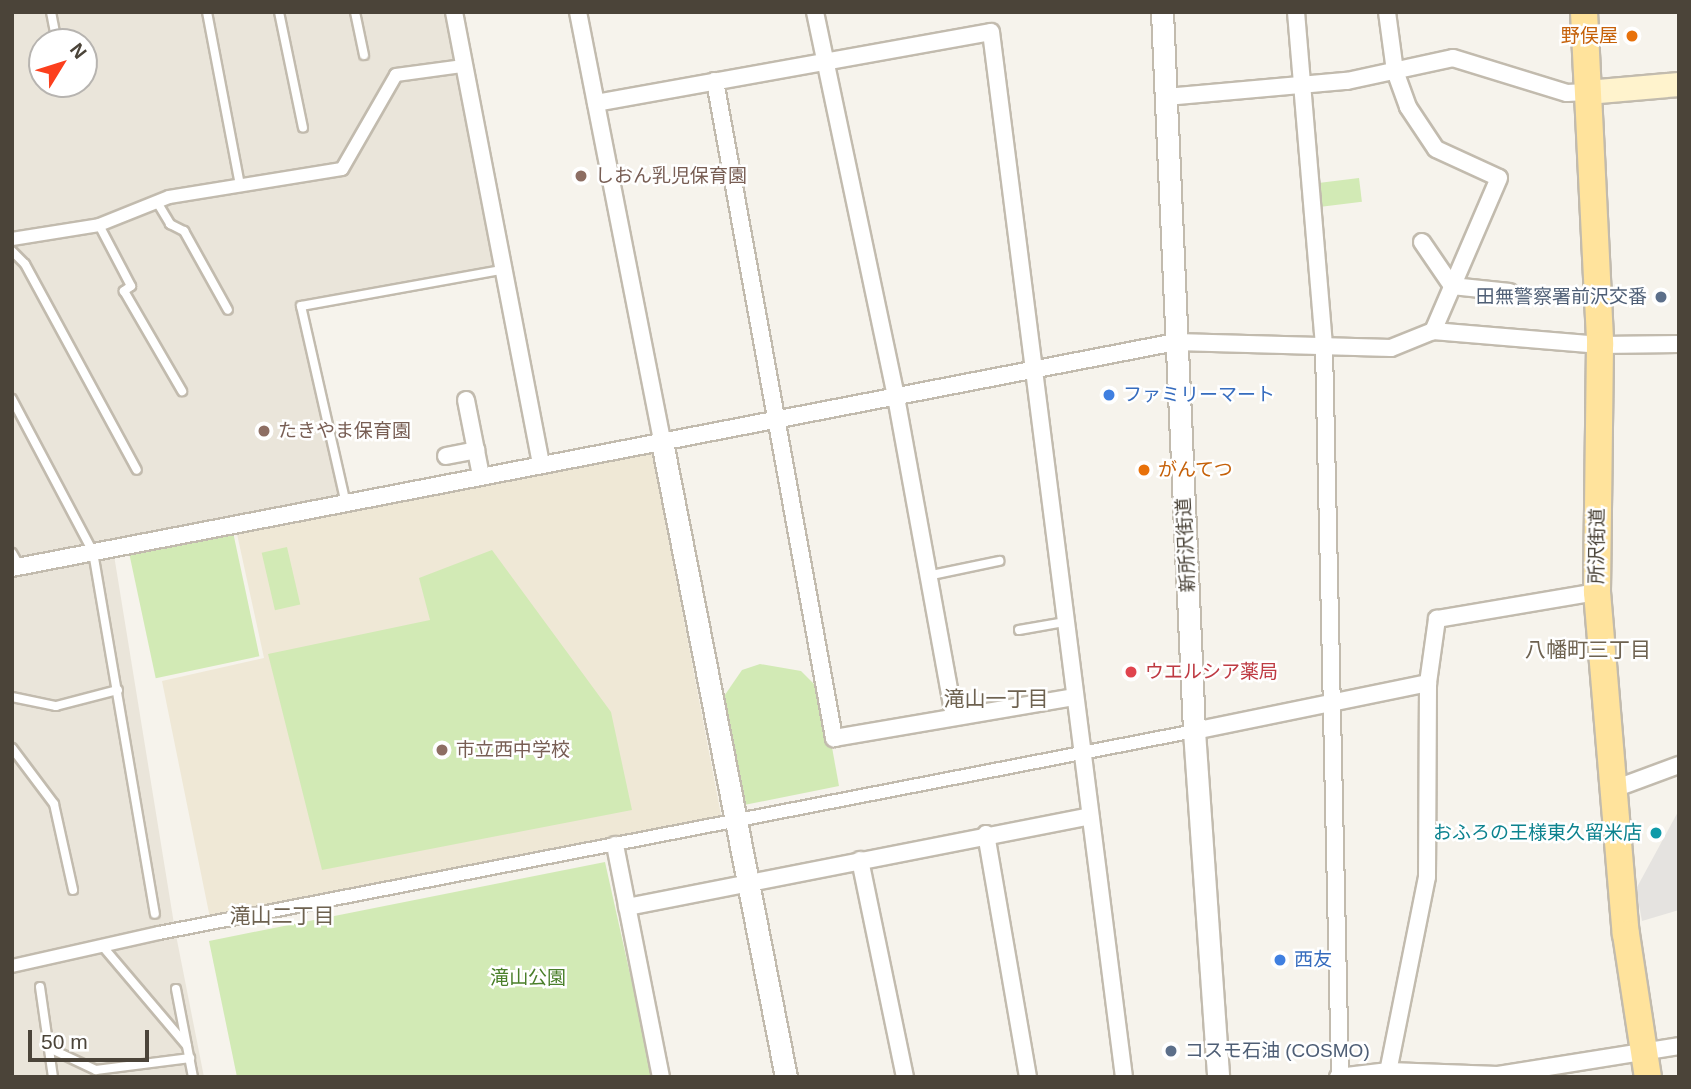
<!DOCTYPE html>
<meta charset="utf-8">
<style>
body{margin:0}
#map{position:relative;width:1691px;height:1089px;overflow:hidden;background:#f6f3ec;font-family:Helvetica,"Noto Sans JP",sans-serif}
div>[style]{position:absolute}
.residential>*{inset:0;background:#eae5da}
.education>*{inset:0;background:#efe8d6}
.green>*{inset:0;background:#d2eab5;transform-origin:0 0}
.parking>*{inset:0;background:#e5e3e0}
.roads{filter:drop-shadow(2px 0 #c2bbae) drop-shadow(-2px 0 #c2bbae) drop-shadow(0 2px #c2bbae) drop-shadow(0 -2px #c2bbae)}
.service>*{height:8px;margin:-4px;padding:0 4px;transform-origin:4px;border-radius:4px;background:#fff}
.pedestrian>*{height:12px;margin:-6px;padding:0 6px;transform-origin:6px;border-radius:6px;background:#fff}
.minor>*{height:16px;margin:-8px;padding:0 8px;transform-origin:8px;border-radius:8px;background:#fff}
.tertiary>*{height:21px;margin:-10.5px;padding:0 10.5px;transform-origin:10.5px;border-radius:10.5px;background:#fff}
.secondary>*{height:23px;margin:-11.5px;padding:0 11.5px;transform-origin:11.5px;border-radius:11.5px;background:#fff3cd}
.primary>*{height:26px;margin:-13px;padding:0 13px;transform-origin:13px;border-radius:13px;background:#ffe39c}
.dots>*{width:19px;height:19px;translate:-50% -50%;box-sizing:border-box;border:4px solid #fff;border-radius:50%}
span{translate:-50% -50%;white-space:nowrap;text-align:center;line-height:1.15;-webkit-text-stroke:5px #fff;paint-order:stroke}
.food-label{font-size:19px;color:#c56008}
.right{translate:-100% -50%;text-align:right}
.left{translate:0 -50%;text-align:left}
.education-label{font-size:19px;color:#785e54}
.service-label{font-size:19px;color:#4e5e75}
.shop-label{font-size:19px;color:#366cbe}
.street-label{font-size:19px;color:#4b4439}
.health-label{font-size:19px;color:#be3a42}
.culture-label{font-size:19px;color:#0d838f}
.park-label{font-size:19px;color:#4a7f2a}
.neighbourhood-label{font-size:21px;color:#6e6250}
.frame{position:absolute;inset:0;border:14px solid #4b4439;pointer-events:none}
.north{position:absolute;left:28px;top:28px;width:70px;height:70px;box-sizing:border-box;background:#fff;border:2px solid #b7b4b0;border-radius:50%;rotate:52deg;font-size:19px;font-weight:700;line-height:28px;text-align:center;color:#4b4439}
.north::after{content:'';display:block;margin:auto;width:24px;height:32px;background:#fc3f1d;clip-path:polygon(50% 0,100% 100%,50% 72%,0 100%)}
.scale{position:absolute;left:28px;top:1030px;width:121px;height:32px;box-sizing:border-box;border:4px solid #4b4439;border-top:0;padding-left:9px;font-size:21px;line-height:24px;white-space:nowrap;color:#4b4439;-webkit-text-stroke:5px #fff;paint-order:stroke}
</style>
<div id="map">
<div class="residential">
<div style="clip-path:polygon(evenodd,12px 12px,454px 12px,502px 270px,302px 306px,345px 504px,113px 549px,175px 930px,204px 1077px,12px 1077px,12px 12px,42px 42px,84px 42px,84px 84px,42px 84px,42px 42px)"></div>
</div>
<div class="education">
<div style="clip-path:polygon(651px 448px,722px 820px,210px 918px,162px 681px,264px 658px,237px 534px)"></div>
</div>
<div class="green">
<div style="left:1359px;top:178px;width:24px;height:43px;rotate:83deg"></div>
<div style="left:233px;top:532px;width:127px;height:106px;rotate:78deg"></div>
<div style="left:287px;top:547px;width:59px;height:26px;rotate:77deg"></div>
<div style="clip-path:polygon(492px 550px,611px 712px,632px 810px,322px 870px,268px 654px,430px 620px,419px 578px)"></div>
<div style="clip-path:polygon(760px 664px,801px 671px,822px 692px,839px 786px,739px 806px,718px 705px,742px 670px)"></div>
<div style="clip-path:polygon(605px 862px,653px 1077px,237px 1077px,209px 941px)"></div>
</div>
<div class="parking">
<div style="clip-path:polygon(1679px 810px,1679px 910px,1642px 921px,1636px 889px)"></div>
</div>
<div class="roads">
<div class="service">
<div style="left:51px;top:12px;width:31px;rotate:79deg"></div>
<div style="left:207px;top:12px;width:176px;rotate:79.2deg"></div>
<div style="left:279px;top:12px;width:118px;rotate:78.3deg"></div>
<div style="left:355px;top:12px;width:44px;rotate:78.2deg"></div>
<div style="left:157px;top:202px;width:26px;rotate:59deg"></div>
<div style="left:170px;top:224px;width:16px;rotate:27deg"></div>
<div style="left:184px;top:231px;width:90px;rotate:60.9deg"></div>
<div style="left:99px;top:225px;width:69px;rotate:62.3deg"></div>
<div style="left:131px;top:286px;width:9px;rotate:144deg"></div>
<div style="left:124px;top:291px;width:116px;rotate:59.9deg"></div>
<div style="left:12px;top:251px;width:18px;rotate:45deg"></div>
<div style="left:25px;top:264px;width:234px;rotate:61.5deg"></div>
<div style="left:12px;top:399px;width:173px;rotate:62.1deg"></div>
<div style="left:93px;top:552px;width:367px;rotate:80.3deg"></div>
<div style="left:346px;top:504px;width:203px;rotate:-102.8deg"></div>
<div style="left:301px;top:306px;width:204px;rotate:-10.2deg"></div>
<div style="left:12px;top:553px;width:16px;rotate:60deg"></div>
<div style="left:927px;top:576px;width:74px;rotate:-11.8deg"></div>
<div style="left:1019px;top:630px;width:47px;rotate:-9.9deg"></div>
<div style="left:12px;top:697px;width:45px;rotate:11.6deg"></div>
<div style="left:56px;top:706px;width:64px;rotate:-14.5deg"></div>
<div style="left:12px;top:748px;width:70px;rotate:53.1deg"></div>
<div style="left:54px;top:804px;width:88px;rotate:77.5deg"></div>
<div style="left:104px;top:948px;width:128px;rotate:49.7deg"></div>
<div style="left:40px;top:987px;width:91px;rotate:81.8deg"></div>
<div style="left:176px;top:989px;width:90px;rotate:79.1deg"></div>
<div style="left:49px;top:1048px;width:52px;rotate:25.1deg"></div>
<div style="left:96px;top:1070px;width:95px;rotate:-7.3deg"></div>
</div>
<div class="pedestrian">
<div style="left:12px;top:239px;width:88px;rotate:-9.1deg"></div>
<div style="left:99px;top:225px;width:75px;rotate:-21.8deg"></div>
<div style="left:169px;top:197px;width:175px;rotate:-9.2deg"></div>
<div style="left:342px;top:169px;width:108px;rotate:-60.1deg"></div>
<div style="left:396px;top:75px;width:68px;rotate:-7.7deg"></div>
<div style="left:12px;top:966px;width:151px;rotate:-12.7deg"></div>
<div style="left:159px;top:933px;width:1055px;rotate:-11.04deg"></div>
</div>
<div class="minor">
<div style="left:454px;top:12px;width:461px;rotate:79.1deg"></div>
<div style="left:578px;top:12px;width:438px;rotate:78.9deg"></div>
<div style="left:815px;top:12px;width:393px;rotate:78.1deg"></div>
<div style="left:896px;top:397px;width:325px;rotate:79.7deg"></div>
<div style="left:1296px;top:12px;width:337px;rotate:85.2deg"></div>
<div style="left:1324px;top:348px;width:728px;rotate:88.74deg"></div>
<div style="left:1387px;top:12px;width:60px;rotate:82.3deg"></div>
<div style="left:1395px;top:71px;width:38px;rotate:70deg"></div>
<div style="left:1408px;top:107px;width:50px;rotate:56.3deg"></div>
<div style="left:1436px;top:149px;width:69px;rotate:24.7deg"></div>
<div style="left:1499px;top:178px;width:167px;rotate:113.3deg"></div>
<div style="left:715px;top:81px;width:668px;rotate:79.73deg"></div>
<div style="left:834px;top:738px;width:244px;rotate:-9.7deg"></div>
<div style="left:1166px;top:97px;width:182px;rotate:-5.1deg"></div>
<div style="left:1347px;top:81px;width:108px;rotate:-12.2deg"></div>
<div style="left:1453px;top:58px;width:119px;rotate:17.1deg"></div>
<div style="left:1567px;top:93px;width:20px;rotate:-3deg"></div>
<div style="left:596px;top:103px;width:401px;rotate:-10.2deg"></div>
<div style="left:991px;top:32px;width:1053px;rotate:82.75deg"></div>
<div style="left:1422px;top:242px;width:53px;rotate:55.7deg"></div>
<div style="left:1452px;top:286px;width:58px;rotate:5.9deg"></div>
<div style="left:466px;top:400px;width:77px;rotate:78.8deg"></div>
<div style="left:446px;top:456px;width:31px;rotate:-11deg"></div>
<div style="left:12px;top:568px;width:1186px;rotate:-10.99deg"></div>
<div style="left:1176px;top:342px;width:215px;rotate:1.6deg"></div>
<div style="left:1391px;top:348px;width:45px;rotate:-22deg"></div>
<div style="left:1433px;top:331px;width:168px;rotate:4.8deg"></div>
<div style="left:1600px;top:345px;width:79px;rotate:-0.7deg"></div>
<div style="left:1194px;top:731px;width:239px;rotate:-11.6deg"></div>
<div style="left:1614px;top:789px;width:69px;rotate:-20.3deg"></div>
<div style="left:986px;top:834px;width:247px;rotate:80.2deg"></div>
<div style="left:615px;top:845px;width:237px;rotate:78.8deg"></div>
<div style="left:860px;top:860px;width:222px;rotate:78.3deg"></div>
<div style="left:627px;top:907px;width:472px;rotate:-11.1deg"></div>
<div style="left:1338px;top:1077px;width:51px;rotate:-6.7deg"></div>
<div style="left:1389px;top:1071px;width:109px;rotate:2.1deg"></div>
<div style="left:1498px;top:1075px;width:183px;rotate:-9.1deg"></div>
<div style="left:1387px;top:1077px;width:204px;rotate:-78.7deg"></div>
<div style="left:1427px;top:877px;width:194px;rotate:-89.7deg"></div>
<div style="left:1428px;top:683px;width:65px;rotate:-82deg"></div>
<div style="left:1437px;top:619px;width:162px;rotate:-9.6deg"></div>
</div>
<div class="tertiary">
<div style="left:1162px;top:12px;width:720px;rotate:87.45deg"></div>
<div style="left:1194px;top:731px;width:347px;rotate:86deg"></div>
<div style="left:662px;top:442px;width:647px;rotate:78.95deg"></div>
</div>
<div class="secondary">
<div style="left:1587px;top:92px;width:92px;rotate:-5deg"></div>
</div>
<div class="primary">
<div style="left:1584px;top:12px;width:333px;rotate:87.2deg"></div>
<div style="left:1600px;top:345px;width:247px;rotate:90.7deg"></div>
<div style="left:1597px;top:592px;width:343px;rotate:85.2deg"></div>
<div style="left:1626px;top:934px;width:145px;rotate:81.3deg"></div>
</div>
</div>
<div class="dots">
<div style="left:1632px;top:36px;background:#e8710a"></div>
<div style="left:581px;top:176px;background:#8d6e63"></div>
<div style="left:1661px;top:297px;background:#5c6f8a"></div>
<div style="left:1109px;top:395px;background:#3f7fe0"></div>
<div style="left:264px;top:431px;background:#8d6e63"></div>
<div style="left:1144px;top:470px;background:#e8710a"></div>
<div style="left:1131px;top:672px;background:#e0444e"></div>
<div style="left:442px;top:750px;background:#8d6e63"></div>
<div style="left:1656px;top:833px;background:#0f9aa8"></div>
<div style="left:1280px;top:960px;background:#3f7fe0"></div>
<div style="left:1171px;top:1051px;background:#5c6f8a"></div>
</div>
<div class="food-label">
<span class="right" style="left:1618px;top:36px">野俣屋</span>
<span class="left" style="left:1158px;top:470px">がんてつ</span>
</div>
<div class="education-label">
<span class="left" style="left:595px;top:176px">しおん乳児保育園</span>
<span class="left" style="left:278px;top:431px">たきやま保育園</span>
<span class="left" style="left:456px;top:750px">市立西中学校</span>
</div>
<div class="service-label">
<span class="right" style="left:1647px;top:297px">田無警察署前沢交番</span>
<span class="left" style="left:1185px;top:1051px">コスモ石油 (COSMO)</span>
</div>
<div class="shop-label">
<span class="left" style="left:1123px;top:395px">ファミリーマート</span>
<span class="left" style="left:1294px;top:960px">西友</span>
</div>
<div class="street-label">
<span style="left:1186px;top:545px;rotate:-93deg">新所沢街道</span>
<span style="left:1597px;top:546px;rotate:-89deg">所沢街道</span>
</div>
<div class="health-label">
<span class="left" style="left:1145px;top:672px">ウエルシア薬局</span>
</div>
<div class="culture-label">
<span class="right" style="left:1642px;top:833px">おふろの王様東久留米店</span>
</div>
<div class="park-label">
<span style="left:528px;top:978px">滝山公園</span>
</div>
<div class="neighbourhood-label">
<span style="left:1588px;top:650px">八幡町三丁目</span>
<span style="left:996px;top:699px">滝山一丁目</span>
<span style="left:282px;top:916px">滝山二丁目</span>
</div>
<div class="frame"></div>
<div class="north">N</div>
<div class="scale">50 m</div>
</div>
